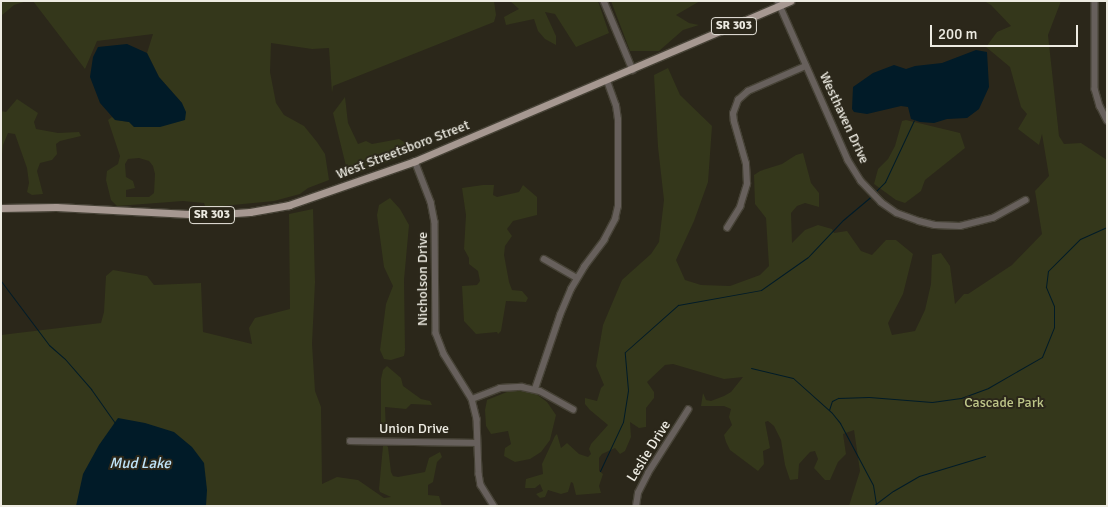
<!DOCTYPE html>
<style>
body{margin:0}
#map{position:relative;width:1108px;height:507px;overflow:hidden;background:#2b271a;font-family:Signika,sans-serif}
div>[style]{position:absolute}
.green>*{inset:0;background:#34371b}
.water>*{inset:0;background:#011b28}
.stream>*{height:1px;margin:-0.5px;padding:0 0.5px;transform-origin:0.5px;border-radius:0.5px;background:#011b28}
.roads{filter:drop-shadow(1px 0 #464236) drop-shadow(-1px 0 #464236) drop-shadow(0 1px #464236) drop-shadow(0 -1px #464236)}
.minor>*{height:5.5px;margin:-2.75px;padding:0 2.75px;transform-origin:2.75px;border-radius:2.75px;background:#67605c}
.major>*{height:7px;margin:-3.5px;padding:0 3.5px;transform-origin:3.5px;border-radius:3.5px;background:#a69891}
span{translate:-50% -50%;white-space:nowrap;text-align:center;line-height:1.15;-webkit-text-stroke:4px #2b271a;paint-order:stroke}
.shield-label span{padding:1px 4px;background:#2b271a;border:1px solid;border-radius:4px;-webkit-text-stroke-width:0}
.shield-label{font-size:12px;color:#edebe2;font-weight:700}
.street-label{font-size:14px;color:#edebe2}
.park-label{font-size:14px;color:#bdc588}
.water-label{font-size:15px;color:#bfe4f9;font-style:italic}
.frame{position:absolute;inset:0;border:2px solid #edebe2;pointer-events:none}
.scale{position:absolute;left:930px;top:25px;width:148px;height:22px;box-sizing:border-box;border:2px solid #edebe2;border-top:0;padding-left:6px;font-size:15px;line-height:18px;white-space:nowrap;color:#edebe2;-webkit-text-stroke:4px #2b271a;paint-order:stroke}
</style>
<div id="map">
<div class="green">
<div style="clip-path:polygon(1px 1px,27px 1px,14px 5px,1px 16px)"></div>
<div style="clip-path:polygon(evenodd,33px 1px,494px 1px,496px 15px,494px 22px,333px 86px,332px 93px,329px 48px,312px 49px,271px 43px,270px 72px,276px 103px,284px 115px,304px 126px,317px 142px,325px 154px,329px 180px,308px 188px,300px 194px,274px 201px,212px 207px,205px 206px,204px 203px,183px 201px,117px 206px,111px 200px,106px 180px,107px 171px,118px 164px,120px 156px,108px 120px,112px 117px,116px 120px,129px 122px,182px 103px,159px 77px,147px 53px,153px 34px,97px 41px,85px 69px,33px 1px,139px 158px,149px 161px,153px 166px,155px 174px,154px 193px,149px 197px,126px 197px,126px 190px,135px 188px,133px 181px,126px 177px,125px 164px,128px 159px,139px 158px)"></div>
<div style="clip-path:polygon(510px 1px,598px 1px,609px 33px,576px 47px,555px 14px,545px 12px,556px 36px,556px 45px,545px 39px,538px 31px,534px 19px,506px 25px,504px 17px,519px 9px)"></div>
<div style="clip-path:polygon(611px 1px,700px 1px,676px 15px,689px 23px,699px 25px,683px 30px,659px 51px,630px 51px)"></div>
<div style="clip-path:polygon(984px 1px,1061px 1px,1048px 35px,1059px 136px,1064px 144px,1081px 143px,1107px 160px,1107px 506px,849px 506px,860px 471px,854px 430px,843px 434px,846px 454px,838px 462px,830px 480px,825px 480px,814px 468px,818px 459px,815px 451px,810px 452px,799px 464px,798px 479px,790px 480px,785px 465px,781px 440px,774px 426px,768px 421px,765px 422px,770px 448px,763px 451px,764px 464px,758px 471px,730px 450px,726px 442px,724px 435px,732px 425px,729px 417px,731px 409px,724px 406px,701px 406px,703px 393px,706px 400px,711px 401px,724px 396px,731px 392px,743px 377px,724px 379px,673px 364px,665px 365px,647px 382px,654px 392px,654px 398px,646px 408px,646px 427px,639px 428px,630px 422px,631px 437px,625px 451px,620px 454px,615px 448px,602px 454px,599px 458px,599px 471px,603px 474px,599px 486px,601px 493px,576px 495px,573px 483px,571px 482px,568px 492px,561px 494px,548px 490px,545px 497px,540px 498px,536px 494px,543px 491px,540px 484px,535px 488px,525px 488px,526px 479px,543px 474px,542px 464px,555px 436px,557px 434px,561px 448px,567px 443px,579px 454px,588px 457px,591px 454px,589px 449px,591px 444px,608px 425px,590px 410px,585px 404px,585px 398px,597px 401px,601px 388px,604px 385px,596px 366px,603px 325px,622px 280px,651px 254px,659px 242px,664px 200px,658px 147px,654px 75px,668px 68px,680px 95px,712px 126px,708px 182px,694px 221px,676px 260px,685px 280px,701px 285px,730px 286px,760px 275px,769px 266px,766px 218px,755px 204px,754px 175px,760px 171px,782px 164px,796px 155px,803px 153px,811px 183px,819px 193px,819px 207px,805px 203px,797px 206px,791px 213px,792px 243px,805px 230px,818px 225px,832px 229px,834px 233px,847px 231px,861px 251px,872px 255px,886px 240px,896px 240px,913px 254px,903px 294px,888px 323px,892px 335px,915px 331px,925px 310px,931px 284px,932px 255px,941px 253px,950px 266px,955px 304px,964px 294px,968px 294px,1012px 265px,1042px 234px,1035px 191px,1049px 176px,1042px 134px,1039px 145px,1018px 129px,1027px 114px,1021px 107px,1010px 67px,986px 47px,997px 32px,1011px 26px,991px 5px)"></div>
<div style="clip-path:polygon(345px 97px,348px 123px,358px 144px,366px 141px,372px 144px,399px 139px,408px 144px,409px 154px,361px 172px,353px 171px,346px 166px,333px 113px)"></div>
<div style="clip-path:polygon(17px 99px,38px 113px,34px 122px,36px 129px,58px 133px,79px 132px,81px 136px,60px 141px,56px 144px,57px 154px,52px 160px,40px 163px,37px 171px,43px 194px,32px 195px,27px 192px,29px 183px,27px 168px,15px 134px,8px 133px,3px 145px,1px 164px,1px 111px,6px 112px)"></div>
<div style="clip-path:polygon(906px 120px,960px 133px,965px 148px,925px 180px,921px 191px,905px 203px,896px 200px,874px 184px,878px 169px,888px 159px,895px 146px,902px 121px)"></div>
<div style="clip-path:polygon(483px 185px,494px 185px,493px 195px,497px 197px,519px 192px,523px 185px,537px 197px,537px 215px,513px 221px,507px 229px,512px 236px,505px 246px,504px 255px,509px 282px,512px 290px,522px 291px,528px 298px,526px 302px,506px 301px,501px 331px,498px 334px,497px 332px,476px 334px,464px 321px,462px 286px,477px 285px,480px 281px,478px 271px,469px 264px,469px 258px,464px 249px,466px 215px,462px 188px)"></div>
<div style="clip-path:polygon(390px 198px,400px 209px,409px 225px,404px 280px,405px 350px,404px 356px,391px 360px,384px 359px,380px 350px,386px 304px,393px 286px,384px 267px,377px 215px,379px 205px)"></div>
<div style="clip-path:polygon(313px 209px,315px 282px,312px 344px,315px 391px,321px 407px,322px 484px,337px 477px,358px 480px,384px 498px,391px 497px,380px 492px,379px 489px,383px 446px,386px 445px,388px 447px,391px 472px,393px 476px,398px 477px,425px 472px,429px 458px,440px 452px,442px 457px,437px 462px,433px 482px,428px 485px,428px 495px,439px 496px,442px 506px,1px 506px,1px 335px,101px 323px,104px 312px,106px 276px,113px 270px,147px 276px,154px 285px,201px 283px,203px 332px,252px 344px,249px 328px,255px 318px,290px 309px,289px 214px)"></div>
<div style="clip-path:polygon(387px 366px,401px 378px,403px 386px,421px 399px,430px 401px,432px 405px,411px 404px,406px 409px,385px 407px,386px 432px,381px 435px,381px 379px,383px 370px)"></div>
<div style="clip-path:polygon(512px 390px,535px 393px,547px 402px,556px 415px,550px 440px,541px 452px,530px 459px,515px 462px,504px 456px,505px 448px,511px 444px,508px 431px,491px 434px,486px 426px,485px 410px,487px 400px)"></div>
</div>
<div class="water">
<div style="clip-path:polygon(127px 44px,147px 53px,159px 77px,182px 103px,186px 112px,185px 120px,160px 127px,134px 127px,129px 122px,115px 120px,100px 103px,90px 77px,93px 57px,98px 47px)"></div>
<div style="clip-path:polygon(976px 50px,987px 52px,989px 87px,979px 109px,967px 118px,947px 119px,934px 123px,920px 122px,911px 119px,908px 107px,901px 106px,867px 114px,854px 112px,852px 109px,853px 87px,873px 73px,894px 65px,906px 69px,915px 66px,942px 63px)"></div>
<div style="clip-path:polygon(118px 418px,145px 423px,174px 432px,192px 447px,204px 463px,207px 490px,206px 506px,76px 506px,83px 474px,99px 445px)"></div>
</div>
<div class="stream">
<div style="left:876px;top:191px;width:13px;rotate:-45deg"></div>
<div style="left:885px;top:182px;width:68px;rotate:-64.9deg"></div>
<div style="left:1px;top:281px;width:80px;rotate:53.1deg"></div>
<div style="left:49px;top:345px;width:21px;rotate:41deg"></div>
<div style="left:65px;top:359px;width:40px;rotate:49deg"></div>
<div style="left:91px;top:389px;width:42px;rotate:54.8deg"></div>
<div style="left:751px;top:368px;width:43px;rotate:13.4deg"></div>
<div style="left:793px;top:378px;width:52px;rotate:41.9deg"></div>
<div style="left:832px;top:413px;width:13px;rotate:51deg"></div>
<div style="left:840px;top:423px;width:70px;rotate:62deg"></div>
<div style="left:873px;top:485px;width:19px;rotate:81deg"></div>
<div style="left:829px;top:410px;width:9px;rotate:-72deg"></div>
<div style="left:832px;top:401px;width:7px;rotate:-27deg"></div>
<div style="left:838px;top:398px;width:31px;rotate:-2deg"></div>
<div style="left:869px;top:397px;width:63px;rotate:4.5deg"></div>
<div style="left:932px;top:402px;width:29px;rotate:-8deg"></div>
<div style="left:961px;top:398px;width:29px;rotate:-20deg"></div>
<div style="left:988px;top:388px;width:62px;rotate:-29.9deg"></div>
<div style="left:1042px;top:357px;width:32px;rotate:-68deg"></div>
<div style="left:1054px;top:327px;width:21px;rotate:-90deg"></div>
<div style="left:1054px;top:306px;width:21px;rotate:-113deg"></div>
<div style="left:1046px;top:287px;width:16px;rotate:-83deg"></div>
<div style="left:1048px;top:271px;width:45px;rotate:-45deg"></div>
<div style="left:1080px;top:239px;width:30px;rotate:-24deg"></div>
<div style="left:600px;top:471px;width:54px;rotate:-64.9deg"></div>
<div style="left:623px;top:422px;width:32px;rotate:-81deg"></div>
<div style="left:628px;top:390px;width:38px;rotate:-95deg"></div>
<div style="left:625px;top:352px;width:71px;rotate:-41.6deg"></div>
<div style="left:678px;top:305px;width:84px;rotate:-10.2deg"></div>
<div style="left:761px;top:290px;width:57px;rotate:-35.1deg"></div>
<div style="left:808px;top:257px;width:51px;rotate:-46.6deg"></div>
<div style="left:843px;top:220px;width:35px;rotate:-40deg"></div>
<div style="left:873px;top:506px;width:25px;rotate:-37deg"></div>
<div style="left:893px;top:491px;width:30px;rotate:-30deg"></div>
<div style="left:919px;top:476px;width:69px;rotate:-16.9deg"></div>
</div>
<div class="roads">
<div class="minor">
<div style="left:604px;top:1px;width:75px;rotate:67.2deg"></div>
<div style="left:778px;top:1px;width:174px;rotate:66.2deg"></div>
<div style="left:848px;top:160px;width:25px;rotate:58deg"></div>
<div style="left:861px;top:181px;width:29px;rotate:46deg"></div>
<div style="left:881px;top:202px;width:19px;rotate:35deg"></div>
<div style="left:897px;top:213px;width:23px;rotate:20deg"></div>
<div style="left:919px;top:221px;width:16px;rotate:14deg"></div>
<div style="left:935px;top:225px;width:25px;rotate:2deg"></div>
<div style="left:960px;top:226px;width:34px;rotate:-14deg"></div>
<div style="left:993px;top:218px;width:37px;rotate:-29deg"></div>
<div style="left:1095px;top:1px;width:88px;rotate:90deg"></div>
<div style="left:1095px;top:89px;width:18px;rotate:74deg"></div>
<div style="left:1100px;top:106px;width:16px;rotate:63deg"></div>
<div style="left:415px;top:161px;width:44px;rotate:68.7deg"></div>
<div style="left:431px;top:202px;width:20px;rotate:79deg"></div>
<div style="left:435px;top:222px;width:111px;rotate:89.5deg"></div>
<div style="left:436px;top:333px;width:22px;rotate:69deg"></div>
<div style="left:444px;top:354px;width:53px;rotate:58.1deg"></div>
<div style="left:472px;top:399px;width:21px;rotate:76deg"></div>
<div style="left:477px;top:419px;width:55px;rotate:87.9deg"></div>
<div style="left:479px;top:474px;width:11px;rotate:80deg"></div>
<div style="left:481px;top:485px;width:25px;rotate:58deg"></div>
<div style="left:727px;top:228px;width:25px;rotate:-58deg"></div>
<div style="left:740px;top:207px;width:24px;rotate:-73deg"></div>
<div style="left:747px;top:184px;width:20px;rotate:-93deg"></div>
<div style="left:746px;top:164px;width:44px;rotate:-105.9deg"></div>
<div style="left:734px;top:122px;width:8px;rotate:-97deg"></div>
<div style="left:733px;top:114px;width:15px;rotate:-70deg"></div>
<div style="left:738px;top:100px;width:13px;rotate:-42deg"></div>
<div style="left:748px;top:91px;width:63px;rotate:-23.3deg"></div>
<div style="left:544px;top:259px;width:38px;rotate:30deg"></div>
<div style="left:535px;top:389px;width:78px;rotate:-71.3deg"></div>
<div style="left:560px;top:315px;width:28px;rotate:-67deg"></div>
<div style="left:571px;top:289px;width:26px;rotate:-59deg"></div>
<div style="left:584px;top:267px;width:34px;rotate:-53deg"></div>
<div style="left:604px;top:240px;width:24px;rotate:-62deg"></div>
<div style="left:615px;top:219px;width:13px;rotate:-77deg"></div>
<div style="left:618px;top:206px;width:86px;rotate:-90deg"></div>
<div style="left:618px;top:120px;width:14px;rotate:-98deg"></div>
<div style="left:616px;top:106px;width:27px;rotate:-110deg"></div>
<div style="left:472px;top:399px;width:30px;rotate:-21deg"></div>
<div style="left:500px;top:388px;width:22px;rotate:-3deg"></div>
<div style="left:522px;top:387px;width:18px;rotate:13deg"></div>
<div style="left:540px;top:391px;width:38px;rotate:29deg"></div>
<div style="left:350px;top:441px;width:127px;rotate:0.9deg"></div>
<div style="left:636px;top:506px;width:13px;rotate:-81deg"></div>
<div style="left:638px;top:493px;width:22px;rotate:-63deg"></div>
<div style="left:648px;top:473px;width:75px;rotate:-57.6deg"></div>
</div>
<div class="major">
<div style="left:1px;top:208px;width:55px;rotate:-1deg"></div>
<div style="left:56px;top:207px;width:152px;rotate:3deg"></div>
<div style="left:208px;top:215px;width:42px;rotate:-4.1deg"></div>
<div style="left:250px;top:212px;width:40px;rotate:-10deg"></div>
<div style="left:289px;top:205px;width:133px;rotate:-19.2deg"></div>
<div style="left:415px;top:161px;width:408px;rotate:-23.1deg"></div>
</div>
</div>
<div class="shield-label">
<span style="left:734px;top:26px">SR 303</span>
<span style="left:212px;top:215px">SR 303</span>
</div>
<div class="street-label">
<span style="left:844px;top:118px;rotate:65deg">Westhaven Drive</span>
<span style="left:403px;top:150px;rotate:-21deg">West Streetsboro Street</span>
<span style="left:423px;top:279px;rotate:-90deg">Nicholson Drive</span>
<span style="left:414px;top:429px">Union Drive</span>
<span style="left:649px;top:451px;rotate:-58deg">Leslie Drive</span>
</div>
<div class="park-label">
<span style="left:1004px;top:403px">Cascade Park</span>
</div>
<div class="water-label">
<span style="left:140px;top:464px">Mud Lake</span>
</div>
<div class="frame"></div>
<div class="scale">200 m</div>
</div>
